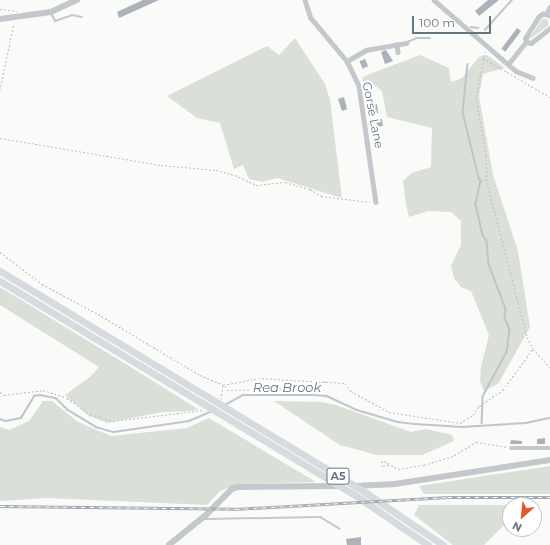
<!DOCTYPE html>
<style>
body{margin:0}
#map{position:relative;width:550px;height:545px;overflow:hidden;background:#fafaf8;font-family:Montserrat,sans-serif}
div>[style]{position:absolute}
.green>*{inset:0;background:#dadfd7}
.stream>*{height:1.5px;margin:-0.75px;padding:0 0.75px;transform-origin:0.75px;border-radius:0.75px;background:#bbc7cb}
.building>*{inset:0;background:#aab3b9;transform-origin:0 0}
.path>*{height:1px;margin-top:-0.5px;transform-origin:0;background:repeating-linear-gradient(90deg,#bbbfc2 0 2px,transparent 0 4px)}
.service>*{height:2px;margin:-1px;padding:0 1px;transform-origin:1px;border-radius:1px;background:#c3c8cc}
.minor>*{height:4.5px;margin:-2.25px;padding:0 2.25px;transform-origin:2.25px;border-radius:2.25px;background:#c3c8cc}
.tertiary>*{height:5.5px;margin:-2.75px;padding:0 2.75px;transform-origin:2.75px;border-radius:2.75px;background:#c3c8cc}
.trunk>*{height:7px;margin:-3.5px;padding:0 3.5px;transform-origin:3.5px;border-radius:3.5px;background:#d6dbdf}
.rail>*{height:3px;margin-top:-1.5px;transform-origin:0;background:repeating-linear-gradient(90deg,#fff 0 4.5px,#a2aab0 0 9px);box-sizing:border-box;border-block:1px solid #a2aab0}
span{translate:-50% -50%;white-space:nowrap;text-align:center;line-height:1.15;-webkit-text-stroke:4px #fff;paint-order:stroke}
.shield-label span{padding:1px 3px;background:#fff;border:1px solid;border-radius:3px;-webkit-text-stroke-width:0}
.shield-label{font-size:11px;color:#657683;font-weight:700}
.street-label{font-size:12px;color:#657683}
.water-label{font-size:13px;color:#60757c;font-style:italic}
.north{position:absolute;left:502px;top:497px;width:40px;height:40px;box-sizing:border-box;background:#fff;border:1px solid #c1c8cd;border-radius:50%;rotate:207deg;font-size:11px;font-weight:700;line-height:16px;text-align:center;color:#657683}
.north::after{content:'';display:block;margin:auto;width:14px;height:18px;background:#e4572e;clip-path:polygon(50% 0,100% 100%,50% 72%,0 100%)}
.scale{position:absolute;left:412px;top:16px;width:79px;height:18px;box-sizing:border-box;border:2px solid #657683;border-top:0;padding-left:5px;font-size:12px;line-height:14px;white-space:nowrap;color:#657683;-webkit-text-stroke:3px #fff;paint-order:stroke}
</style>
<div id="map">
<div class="green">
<div style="clip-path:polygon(543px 18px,548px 20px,548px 26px,528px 40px)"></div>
<div style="clip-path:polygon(295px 38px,325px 84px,330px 100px,342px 198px,277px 178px,262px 182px,249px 179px,243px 165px,234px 169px,220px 123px,197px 118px,167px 96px,267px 46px,279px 55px)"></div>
<div style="clip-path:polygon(420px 55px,449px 68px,451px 82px,462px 78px,479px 57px,487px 55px,505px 68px,483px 74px,479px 96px,493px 175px,518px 251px,530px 327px,498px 384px,484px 391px,480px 381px,481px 367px,489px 335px,471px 291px,461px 287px,454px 278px,451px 266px,461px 245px,461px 221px,451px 212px,428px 211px,409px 217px,406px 205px,403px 181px,412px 173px,431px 167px,432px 128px,387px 117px,382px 91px,376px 86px,364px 86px,362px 77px)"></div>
<div style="clip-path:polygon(0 287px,129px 366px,198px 409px,191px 411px,162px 412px,107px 423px,89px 416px,65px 395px,90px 377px,99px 367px,0 305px)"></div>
<div style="clip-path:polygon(43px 401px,52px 401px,78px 422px,111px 436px,187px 428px,209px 418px,316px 482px,239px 484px,220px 491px,207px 505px,47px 498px,0 501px,0 427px,9px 430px,29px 421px)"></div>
<div style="clip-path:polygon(274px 401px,322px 402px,336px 405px,411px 432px,426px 429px,452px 435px,454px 441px,422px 455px,377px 455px,340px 445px)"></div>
<div style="clip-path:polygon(550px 466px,550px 494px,424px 494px,419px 486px)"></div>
<div style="clip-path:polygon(419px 505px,510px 505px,510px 519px,484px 545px,453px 545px,414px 515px)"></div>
</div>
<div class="stream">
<div style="left:471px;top:27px;width:7px;rotate:8deg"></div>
<div style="left:485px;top:30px;width:40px;rotate:-48deg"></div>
<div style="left:468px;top:64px;width:48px;rotate:95.9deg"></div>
<div style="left:463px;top:112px;width:68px;rotate:76.4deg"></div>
<div style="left:479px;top:178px;width:4px;rotate:56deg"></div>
<div style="left:481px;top:181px;width:25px;rotate:102deg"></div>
<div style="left:476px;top:205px;width:31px;rotate:77deg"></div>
<div style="left:483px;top:235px;width:7px;rotate:56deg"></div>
<div style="left:487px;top:241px;width:23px;rotate:85deg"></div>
<div style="left:489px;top:264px;width:48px;rotate:69.3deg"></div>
<div style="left:506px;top:309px;width:9px;rotate:96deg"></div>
<div style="left:505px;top:318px;width:12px;rotate:66deg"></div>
<div style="left:510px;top:329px;width:23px;rotate:97deg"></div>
<div style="left:507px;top:352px;width:51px;rotate:118.1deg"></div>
<div style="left:483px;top:397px;width:26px;rotate:92deg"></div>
<div style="left:225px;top:405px;width:21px;rotate:-29deg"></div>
<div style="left:243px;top:395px;width:71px"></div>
<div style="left:314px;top:395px;width:13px;rotate:4deg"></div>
<div style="left:327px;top:396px;width:33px;rotate:25deg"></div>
<div style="left:357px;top:410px;width:43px;rotate:16.3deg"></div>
<div style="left:398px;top:422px;width:17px;rotate:7deg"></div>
<div style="left:415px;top:424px;width:47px;rotate:3.7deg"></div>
<div style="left:462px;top:427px;width:64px;rotate:-3.6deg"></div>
<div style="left:526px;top:423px;width:25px;rotate:-12deg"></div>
<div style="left:0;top:419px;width:6px;rotate:18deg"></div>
<div style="left:6px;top:421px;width:15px;rotate:-11deg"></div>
<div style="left:21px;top:418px;width:26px;rotate:-59deg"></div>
<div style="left:34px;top:396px;width:6px;rotate:-9deg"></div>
<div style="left:40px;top:395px;width:16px;rotate:11deg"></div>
<div style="left:56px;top:398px;width:17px;rotate:45deg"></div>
<div style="left:68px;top:410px;width:33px;rotate:31deg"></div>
<div style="left:96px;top:427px;width:19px;rotate:16deg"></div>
<div style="left:114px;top:432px;width:76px;rotate:-8.3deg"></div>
<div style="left:189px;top:421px;width:26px;rotate:-23deg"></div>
</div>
<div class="building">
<div style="clip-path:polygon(143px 0,159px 0,119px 18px,117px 12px)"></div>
<div style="clip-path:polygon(488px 0,499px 0,479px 16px,475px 11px)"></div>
<div style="left:517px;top:28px;width:5px;height:26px;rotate:37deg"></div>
<div style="clip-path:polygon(386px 50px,393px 61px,385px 64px,381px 52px)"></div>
<div style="left:365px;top:59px;width:8px;height:6px;rotate:67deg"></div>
<div style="clip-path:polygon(344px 97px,347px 109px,342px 111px,338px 99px)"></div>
<div style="clip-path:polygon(377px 104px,378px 113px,373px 114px,371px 105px)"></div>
<div style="left:382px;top:119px;width:7px;height:6px;rotate:82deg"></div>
<div style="clip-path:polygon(545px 438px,545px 444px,537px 444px,537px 439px)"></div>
<div style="clip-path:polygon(511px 440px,522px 441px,522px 444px,510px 444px)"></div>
<div style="clip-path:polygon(361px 537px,361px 545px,347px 545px,346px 539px)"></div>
</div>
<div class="path">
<div style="left:0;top:9px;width:17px;rotate:7deg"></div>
<div style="left:485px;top:51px;width:48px;rotate:100.8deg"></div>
<div style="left:476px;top:98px;width:58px;rotate:80deg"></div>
<div style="left:486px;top:155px;width:28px;rotate:88deg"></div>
<div style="left:487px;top:183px;width:159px;rotate:75.4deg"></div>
<div style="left:527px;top:337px;width:13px;rotate:63deg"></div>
<div style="left:533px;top:349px;width:25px;rotate:47deg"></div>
<div style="left:483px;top:58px;width:78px;rotate:30.2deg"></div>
<div style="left:0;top:90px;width:68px;rotate:-78.2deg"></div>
<div style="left:0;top:138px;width:163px;rotate:9.5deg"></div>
<div style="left:161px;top:165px;width:55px;rotate:5.2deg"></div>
<div style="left:216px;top:170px;width:20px;rotate:15deg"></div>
<div style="left:235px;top:175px;width:23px;rotate:25deg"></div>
<div style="left:256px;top:185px;width:29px;rotate:-6deg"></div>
<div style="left:285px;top:182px;width:26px;rotate:16deg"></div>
<div style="left:310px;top:189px;width:13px;rotate:32deg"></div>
<div style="left:321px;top:196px;width:49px;rotate:7deg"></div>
<div style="left:0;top:252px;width:53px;rotate:37.3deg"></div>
<div style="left:42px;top:284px;width:64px;rotate:28.2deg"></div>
<div style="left:98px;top:314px;width:119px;rotate:30.9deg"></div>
<div style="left:200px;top:375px;width:25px;rotate:23deg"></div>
<div style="left:223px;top:385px;width:36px;rotate:-11deg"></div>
<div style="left:258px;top:378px;width:87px;rotate:3.3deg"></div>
<div style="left:345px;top:383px;width:10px;rotate:53deg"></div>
<div style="left:351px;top:391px;width:43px;rotate:28.9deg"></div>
<div style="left:389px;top:412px;width:72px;rotate:8.8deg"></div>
<div style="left:460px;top:423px;width:15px;rotate:-32deg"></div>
<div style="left:473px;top:415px;width:11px;rotate:-56deg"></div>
<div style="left:479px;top:406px;width:29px;rotate:-34deg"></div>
<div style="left:503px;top:390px;width:51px;rotate:-53.8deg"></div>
<div style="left:225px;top:386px;width:4px;rotate:63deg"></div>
<div style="left:227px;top:390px;width:78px;rotate:-1.5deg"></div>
<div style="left:305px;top:388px;width:22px;rotate:-18deg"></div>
<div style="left:0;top:392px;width:5px;rotate:37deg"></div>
<div style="left:4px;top:395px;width:39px;rotate:-7deg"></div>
<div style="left:43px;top:390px;width:25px;rotate:18deg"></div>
<div style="left:67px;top:398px;width:28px;rotate:35deg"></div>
<div style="left:90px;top:414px;width:24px;rotate:17deg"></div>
<div style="left:113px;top:421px;width:91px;rotate:-7deg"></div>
<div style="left:221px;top:399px;width:14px;rotate:-82deg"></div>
<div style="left:389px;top:465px;width:7px;rotate:172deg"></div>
<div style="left:382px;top:466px;width:4px;rotate:-104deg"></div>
<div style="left:381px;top:462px;width:3px;rotate:-18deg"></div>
<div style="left:384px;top:461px;width:16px;rotate:30deg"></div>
<div style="left:398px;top:469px;width:26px;rotate:-9deg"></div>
<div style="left:424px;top:465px;width:28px;rotate:-17deg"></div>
<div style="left:451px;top:457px;width:29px;rotate:-31deg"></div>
<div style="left:476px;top:442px;width:31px;rotate:9deg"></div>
</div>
<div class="service">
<div style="left:51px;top:13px;width:9px;rotate:63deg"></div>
<div style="left:55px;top:21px;width:18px;rotate:-19deg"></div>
<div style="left:72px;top:15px;width:10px;rotate:11deg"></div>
<div style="left:407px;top:42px;width:11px;rotate:-22deg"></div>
<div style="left:417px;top:38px;width:13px"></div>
<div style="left:205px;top:519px;width:115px;rotate:-1deg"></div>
<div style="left:320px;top:517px;width:23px;rotate:31deg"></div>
</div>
<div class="minor">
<div style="left:305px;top:0;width:19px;rotate:72deg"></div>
<div style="left:311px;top:18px;width:56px;rotate:50.1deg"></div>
<div style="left:347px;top:61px;width:28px;rotate:64deg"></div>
<div style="left:359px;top:86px;width:117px;rotate:81.7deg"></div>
<div style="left:434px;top:0;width:108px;rotate:40.9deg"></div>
<div style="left:516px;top:71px;width:18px;rotate:22deg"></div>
<div style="left:546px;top:14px;width:8px;rotate:-60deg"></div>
<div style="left:550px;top:16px;width:7px;rotate:-164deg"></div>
<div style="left:543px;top:14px;width:5px;rotate:143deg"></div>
<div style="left:539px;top:17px;width:25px;rotate:122deg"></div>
<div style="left:526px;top:38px;width:4px;rotate:90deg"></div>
<div style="left:526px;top:42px;width:5px;rotate:11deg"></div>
<div style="left:531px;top:43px;width:24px;rotate:-38deg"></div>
<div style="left:397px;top:44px;width:8px;rotate:83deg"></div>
<div style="left:347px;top:61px;width:22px;rotate:-30deg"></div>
<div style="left:366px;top:50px;width:41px;rotate:-9.9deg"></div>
<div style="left:509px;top:63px;width:27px;rotate:-51deg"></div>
<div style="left:511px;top:448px;width:39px"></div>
</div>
<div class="tertiary">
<div style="left:0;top:19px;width:51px;rotate:-7.8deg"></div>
<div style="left:51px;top:12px;width:29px;rotate:-25deg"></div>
<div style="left:355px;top:486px;width:40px;rotate:-2.9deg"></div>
<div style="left:395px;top:484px;width:157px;rotate:-8.8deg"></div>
<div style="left:169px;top:545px;width:48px;rotate:-39deg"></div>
<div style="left:206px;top:515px;width:37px;rotate:-45deg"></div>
<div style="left:232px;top:489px;width:7px;rotate:-16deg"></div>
<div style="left:239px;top:487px;width:102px;rotate:-0.6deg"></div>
</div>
<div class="trunk">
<div style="left:0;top:271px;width:428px;rotate:31.2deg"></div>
<div style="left:366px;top:493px;width:93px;rotate:34deg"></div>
<div style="left:0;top:281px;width:411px;rotate:31.1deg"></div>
<div style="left:352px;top:493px;width:92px;rotate:34.4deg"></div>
</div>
<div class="rail">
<div style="left:0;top:506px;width:235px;rotate:0.7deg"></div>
<div style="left:235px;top:509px;width:213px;rotate:-3.2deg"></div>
<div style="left:448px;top:497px;width:102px"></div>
</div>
<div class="shield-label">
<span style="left:338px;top:476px">A5</span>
</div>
<div class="street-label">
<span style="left:373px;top:115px;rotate:79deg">Gorse Lane</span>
</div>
<div class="water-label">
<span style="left:287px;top:387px">Rea Brook</span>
</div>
<div class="north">N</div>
<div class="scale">100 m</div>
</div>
